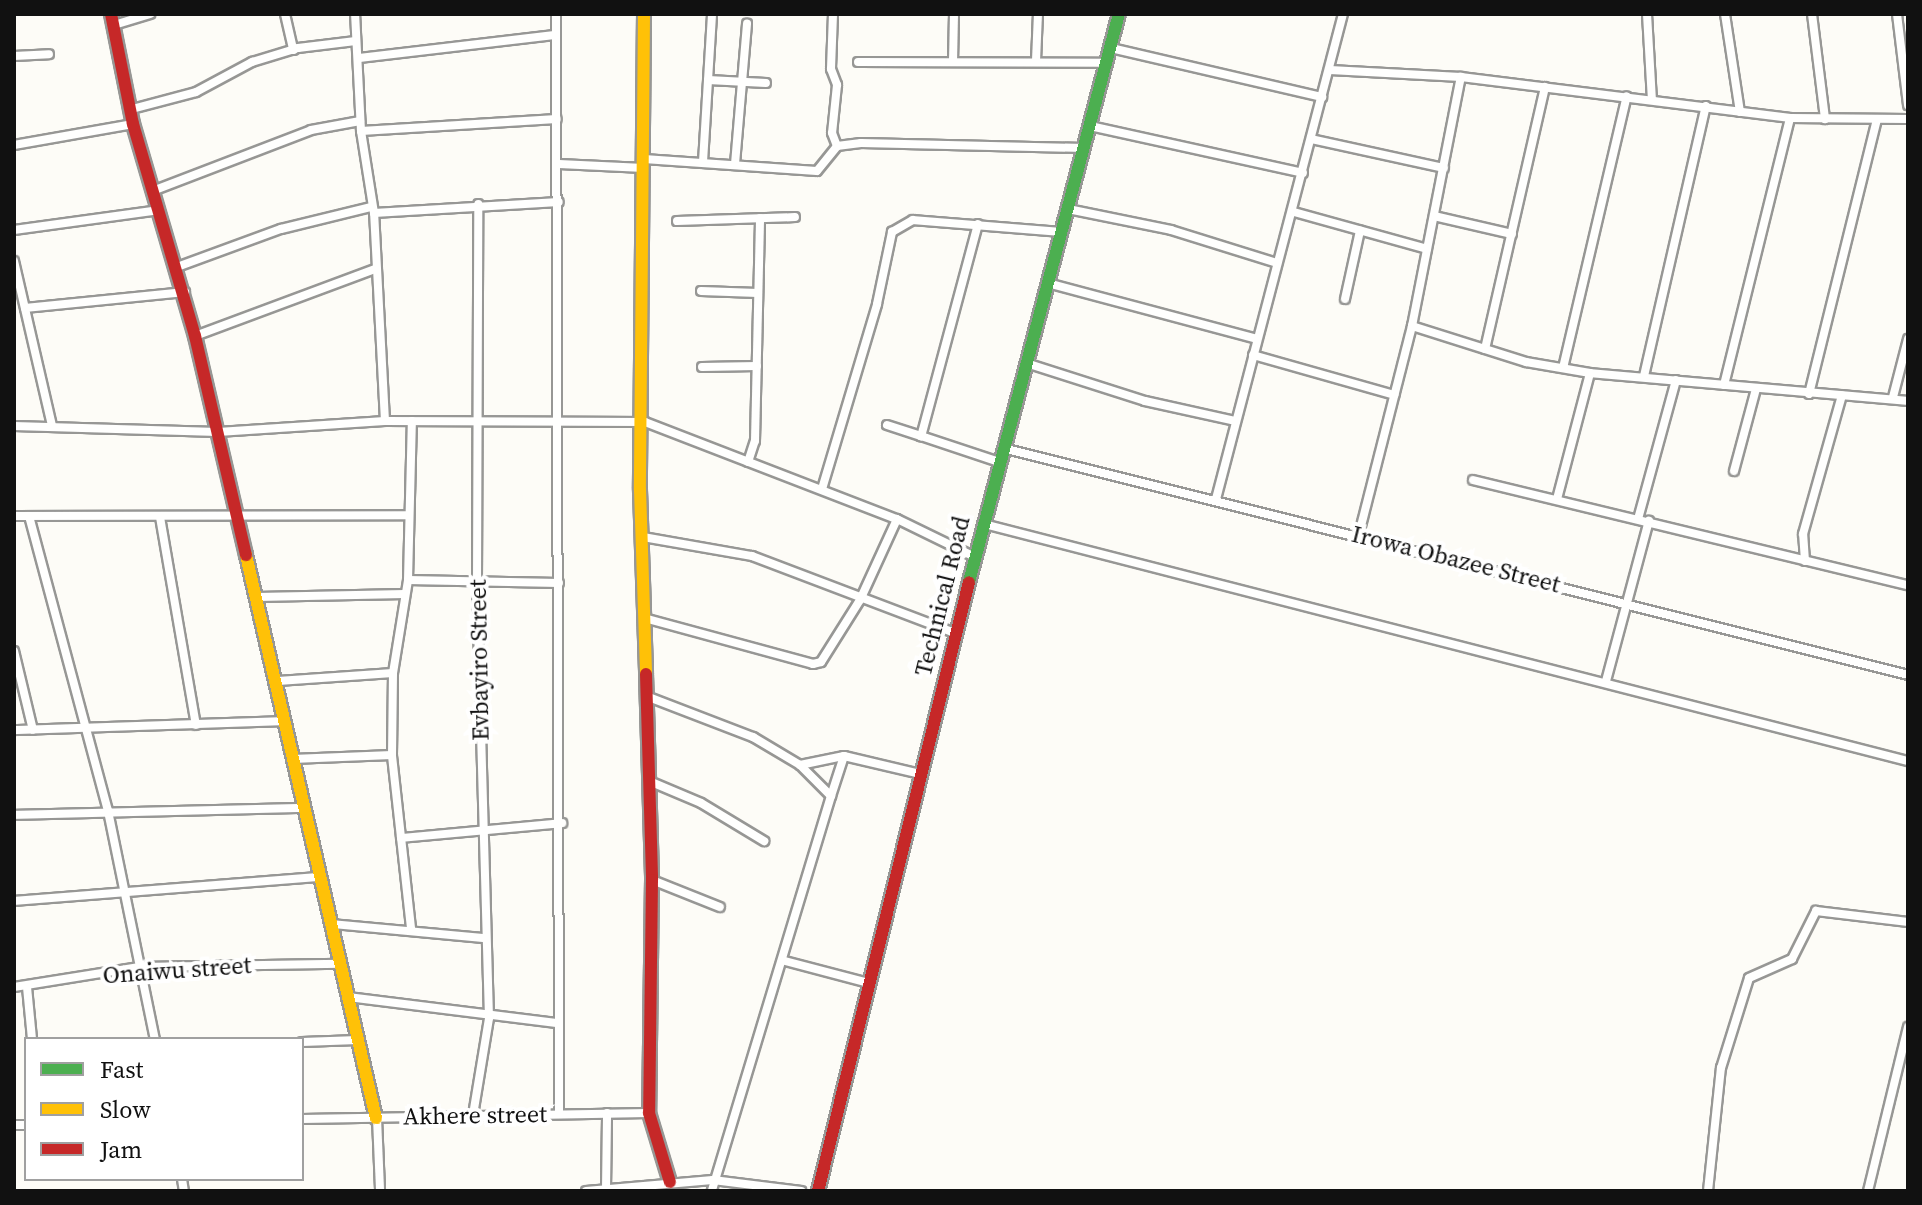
<!DOCTYPE html>
<style>
body{margin:0}
#map{position:relative;width:1922px;height:1205px;overflow:hidden;background:#fdfcf7;font-family:"Source Serif 4",serif}
div>[style]{position:absolute}
.roads{filter:drop-shadow(2px 0 #979795) drop-shadow(-2px 0 #979795) drop-shadow(0 2px #979795) drop-shadow(0 -2px #979795)}
.street>*{height:8px;margin:-4px;padding:0 4px;transform-origin:4px;border-radius:4px;background:#fffffe}
.fast>*{height:12px;margin:-6px;padding:0 6px;transform-origin:6px;border-radius:6px;background:#4caf50}
.slow>*{height:12px;margin:-6px;padding:0 6px;transform-origin:6px;border-radius:6px;background:#ffc107}
.jam>*{height:12px;margin:-6px;padding:0 6px;transform-origin:6px;border-radius:6px;background:#c62828}
span{translate:-50% -50%;white-space:nowrap;text-align:center;line-height:1.15;-webkit-text-stroke:8px #fff;paint-order:stroke}
.street-label{font-size:24px;color:#111}
.frame{position:absolute;inset:0;border:16px solid #111;pointer-events:none}
.legend{position:absolute;left:24px;top:1037px;width:280px;height:144px;box-sizing:border-box;background:#fff;border:2px solid #a0a0a0;margin:0;padding:10px 14px;list-style:none;font-size:24px;color:#111}
.legend li{display:flex;align-items:center;gap:16px;height:40px}
.legend b{width:40px;border:2px solid #a0a0a0}
</style>
<div id="map">
<div class="roads">
<div class="street">
<div style="left:285px;top:14px;width:37px;rotate:77deg"></div>
<div style="left:556px;top:14px;width:1099px;rotate:89.84deg"></div>
<div style="left:833px;top:14px;width:55px;rotate:92.1deg"></div>
<div style="left:831px;top:69px;width:17px;rotate:69deg"></div>
<div style="left:837px;top:85px;width:48px;rotate:95.9deg"></div>
<div style="left:832px;top:133px;width:14px;rotate:69deg"></div>
<div style="left:1647px;top:14px;width:86px;rotate:86.7deg"></div>
<div style="left:1725px;top:14px;width:99px;rotate:81.3deg"></div>
<div style="left:1812px;top:14px;width:106px;rotate:82.9deg"></div>
<div style="left:1897px;top:14px;width:92px;rotate:83.1deg"></div>
<div style="left:114px;top:25px;width:38px;rotate:-17deg"></div>
<div style="left:1111px;top:48px;width:217px;rotate:13.1deg"></div>
<div style="left:14px;top:56px;width:35px;rotate:-3deg"></div>
<div style="left:359px;top:58px;width:197px;rotate:-6.7deg"></div>
<div style="left:1036px;top:61px;width:47px;rotate:-87.6deg"></div>
<div style="left:858px;top:62px;width:248px;rotate:0.2deg"></div>
<div style="left:953px;top:62px;width:48px;rotate:-88.8deg"></div>
<div style="left:1330px;top:70px;width:131px;rotate:3.1deg"></div>
<div style="left:1461px;top:77px;width:332px;rotate:7.1deg"></div>
<div style="left:1790px;top:118px;width:118px;rotate:0.5deg"></div>
<div style="left:708px;top:80px;width:58px;rotate:3deg"></div>
<div style="left:132px;top:109px;width:66px;rotate:-14.9deg"></div>
<div style="left:196px;top:92px;width:64px;rotate:-28.2deg"></div>
<div style="left:252px;top:62px;width:48px;rotate:-16.9deg"></div>
<div style="left:298px;top:48px;width:58px;rotate:-6.9deg"></div>
<div style="left:1090px;top:126px;width:218px;rotate:12.4deg"></div>
<div style="left:361px;top:131px;width:196px;rotate:-3.5deg"></div>
<div style="left:1311px;top:139px;width:136px;rotate:12.3deg"></div>
<div style="left:14px;top:145px;width:121px;rotate:-10deg"></div>
<div style="left:644px;top:159px;width:173px;rotate:4deg"></div>
<div style="left:817px;top:171px;width:32px;rotate:-51deg"></div>
<div style="left:837px;top:146px;width:24px;rotate:-7deg"></div>
<div style="left:861px;top:143px;width:224px;rotate:1.3deg"></div>
<div style="left:703px;top:162px;width:148px;rotate:-86.5deg"></div>
<div style="left:559px;top:164px;width:85px;rotate:2.7deg"></div>
<div style="left:735px;top:164px;width:141px;rotate:-85.1deg"></div>
<div style="left:155px;top:190px;width:167px;rotate:-21deg"></div>
<div style="left:311px;top:130px;width:50px;rotate:-10.4deg"></div>
<div style="left:1068px;top:209px;width:105px;rotate:11.5deg"></div>
<div style="left:1171px;top:230px;width:111px;rotate:17.3deg"></div>
<div style="left:1294px;top:212px;width:138px;rotate:15.5deg"></div>
<div style="left:374px;top:213px;width:185px;rotate:-3.4deg"></div>
<div style="left:1434px;top:216px;width:80px;rotate:13deg"></div>
<div style="left:677px;top:221px;width:118px;rotate:-1.9deg"></div>
<div style="left:978px;top:224px;width:220px;rotate:105deg"></div>
<div style="left:921px;top:436px;width:82px;rotate:18.4deg"></div>
<div style="left:14px;top:230px;width:147px;rotate:-7.8deg"></div>
<div style="left:14px;top:261px;width:168px;rotate:77deg"></div>
<div style="left:177px;top:267px;width:111px;rotate:-20.1deg"></div>
<div style="left:281px;top:229px;width:93px;rotate:-13.7deg"></div>
<div style="left:1047px;top:283px;width:217px;rotate:14.9deg"></div>
<div style="left:701px;top:291px;width:57px;rotate:2deg"></div>
<div style="left:1345px;top:299px;width:70px;rotate:-77.6deg"></div>
<div style="left:25px;top:308px;width:161px;rotate:-5.7deg"></div>
<div style="left:1412px;top:326px;width:120px;rotate:17.5deg"></div>
<div style="left:1526px;top:362px;width:65px;rotate:9.8deg"></div>
<div style="left:1590px;top:373px;width:319px;rotate:5deg"></div>
<div style="left:195px;top:336px;width:192px;rotate:-20.4deg"></div>
<div style="left:1485px;top:349px;width:269px;rotate:-77.1deg"></div>
<div style="left:1253px;top:355px;width:147px;rotate:15.8deg"></div>
<div style="left:1026px;top:363px;width:125px;rotate:17.7deg"></div>
<div style="left:1145px;top:401px;width:92px;rotate:12.5deg"></div>
<div style="left:702px;top:367px;width:55px;rotate:-1deg"></div>
<div style="left:1563px;top:368px;width:279px;rotate:-76.8deg"></div>
<div style="left:1644px;top:376px;width:277px;rotate:-77.1deg"></div>
<div style="left:1724px;top:385px;width:275px;rotate:-76.1deg"></div>
<div style="left:1809px;top:394px;width:282px;rotate:-76.1deg"></div>
<div style="left:1893px;top:397px;width:60px;rotate:-75.5deg"></div>
<div style="left:385px;top:421px;width:260px;rotate:0.2deg"></div>
<div style="left:645px;top:422px;width:270px;rotate:21.1deg"></div>
<div style="left:897px;top:519px;width:87px;rotate:26deg"></div>
<div style="left:887px;top:425px;width:36px;rotate:18deg"></div>
<div style="left:14px;top:426px;width:204px;rotate:1.7deg"></div>
<div style="left:218px;top:432px;width:167px;rotate:-3.8deg"></div>
<div style="left:385px;top:421px;width:208px;rotate:-93deg"></div>
<div style="left:374px;top:213px;width:83px;rotate:-99deg"></div>
<div style="left:361px;top:131px;width:117px;rotate:-92.9deg"></div>
<div style="left:1003px;top:448px;width:933px;rotate:14.08deg"></div>
<div style="left:748px;top:462px;width:22px;rotate:-72deg"></div>
<div style="left:755px;top:441px;width:223px;rotate:-88.7deg"></div>
<div style="left:1734px;top:471px;width:85px;rotate:-75deg"></div>
<div style="left:1473px;top:480px;width:447px;rotate:13.6deg"></div>
<div style="left:822px;top:489px;width:193px;rotate:-73.4deg"></div>
<div style="left:877px;top:304px;width:74px;rotate:-78.2deg"></div>
<div style="left:892px;top:232px;width:24px;rotate:-30deg"></div>
<div style="left:913px;top:220px;width:148px;rotate:4.6deg"></div>
<div style="left:1216px;top:499px;width:501px;rotate:-75.33deg"></div>
<div style="left:1557px;top:499px;width:130px;rotate:-75.3deg"></div>
<div style="left:14px;top:516px;width:393px;rotate:-0.1deg"></div>
<div style="left:29px;top:516px;width:305px;rotate:75deg"></div>
<div style="left:108px;top:811px;width:233px;rotate:78.4deg"></div>
<div style="left:160px;top:517px;width:211px;rotate:80.2deg"></div>
<div style="left:1638px;top:519px;width:144px;rotate:-74.7deg"></div>
<div style="left:984px;top:524px;width:954px;rotate:14.39deg"></div>
<div style="left:1359px;top:534px;width:215px;rotate:-75.7deg"></div>
<div style="left:1412px;top:326px;width:254px;rotate:-78.9deg"></div>
<div style="left:643px;top:537px;width:111px;rotate:9.9deg"></div>
<div style="left:752px;top:556px;width:217px;rotate:20.8deg"></div>
<div style="left:1805px;top:561px;width:27px;rotate:-94deg"></div>
<div style="left:1803px;top:534px;width:144px;rotate:-74.3deg"></div>
<div style="left:408px;top:580px;width:151px;rotate:1.1deg"></div>
<div style="left:257px;top:597px;width:148px;rotate:-1.2deg"></div>
<div style="left:644px;top:618px;width:175px;rotate:15.2deg"></div>
<div style="left:813px;top:664px;width:8px;rotate:-14deg"></div>
<div style="left:821px;top:662px;width:73px;rotate:-57.8deg"></div>
<div style="left:860px;top:600px;width:89px;rotate:-65.4deg"></div>
<div style="left:14px;top:651px;width:81px;rotate:76.5deg"></div>
<div style="left:278px;top:681px;width:115px;rotate:-4deg"></div>
<div style="left:1606px;top:681px;width:166px;rotate:-75deg"></div>
<div style="left:646px;top:696px;width:115px;rotate:21deg"></div>
<div style="left:753px;top:737px;width:55px;rotate:30.8deg"></div>
<div style="left:800px;top:765px;width:44px;rotate:45deg"></div>
<div style="left:831px;top:796px;width:413px;rotate:106.8deg"></div>
<div style="left:14px;top:730px;width:269px;rotate:-1.9deg"></div>
<div style="left:844px;top:756px;width:78px;rotate:13.3deg"></div>
<div style="left:292px;top:759px;width:100px;rotate:-2.3deg"></div>
<div style="left:800px;top:765px;width:45px;rotate:-11.6deg"></div>
<div style="left:844px;top:756px;width:42px;rotate:108deg"></div>
<div style="left:649px;top:781px;width:56px;rotate:22.9deg"></div>
<div style="left:701px;top:803px;width:74px;rotate:31.1deg"></div>
<div style="left:14px;top:815px;width:290px;rotate:-1.4deg"></div>
<div style="left:401px;top:838px;width:162px;rotate:-5.3deg"></div>
<div style="left:652px;top:880px;width:73px;rotate:21.7deg"></div>
<div style="left:14px;top:901px;width:307px;rotate:-4.5deg"></div>
<div style="left:332px;top:924px;width:153px;rotate:5.3deg"></div>
<div style="left:411px;top:928px;width:174px;rotate:-96.3deg"></div>
<div style="left:392px;top:755px;width:82px;rotate:-89.3deg"></div>
<div style="left:393px;top:673px;width:94px;rotate:-80.8deg"></div>
<div style="left:408px;top:580px;width:159px;rotate:-88.6deg"></div>
<div style="left:785px;top:961px;width:87px;rotate:14.7deg"></div>
<div style="left:14px;top:987px;width:127px;rotate:-9.1deg"></div>
<div style="left:139px;top:967px;width:202px;rotate:-0.9deg"></div>
<div style="left:27px;top:987px;width:52px;rotate:84.5deg"></div>
<div style="left:348px;top:997px;width:212px;rotate:7.1deg"></div>
<div style="left:302px;top:1042px;width:56px;rotate:-2deg"></div>
<div style="left:473px;top:1115px;width:98px;rotate:-80.6deg"></div>
<div style="left:489px;top:1018px;width:437px;rotate:-91.6deg"></div>
<div style="left:477px;top:581px;width:377px;rotate:-89.8deg"></div>
<div style="left:377px;top:1118px;width:73px;rotate:87.6deg"></div>
<div style="left:302px;top:1119px;width:347px;rotate:-1deg"></div>
<div style="left:14px;top:1125px;width:12px"></div>
<div style="left:182px;top:1179px;width:12px;rotate:81deg"></div>
<div style="left:606px;top:1189px;width:76px;rotate:-89.2deg"></div>
<div style="left:586px;top:1191px;width:127px;rotate:-5deg"></div>
<div style="left:713px;top:1180px;width:89px;rotate:7.1deg"></div>
<div style="left:1708px;top:1191px;width:124px;rotate:-84deg"></div>
<div style="left:1721px;top:1068px;width:94px;rotate:-72.7deg"></div>
<div style="left:1749px;top:978px;width:47px;rotate:-23.8deg"></div>
<div style="left:1792px;top:959px;width:54px;rotate:-63.4deg"></div>
<div style="left:1816px;top:911px;width:93px;rotate:6.8deg"></div>
<div style="left:1868px;top:1191px;width:169px;rotate:-76.3deg"></div>
</div>
<div class="fast">
<div style="left:969px;top:582px;width:587px;rotate:-75.21deg"></div>
</div>
<div class="slow">
<div style="left:644px;top:14px;width:476px;rotate:90.5deg"></div>
<div style="left:640px;top:490px;width:184px;rotate:88.1deg"></div>
<div style="left:246px;top:555px;width:578px;rotate:77deg"></div>
</div>
<div class="jam">
<div style="left:111px;top:14px;width:112px;rotate:78.7deg"></div>
<div style="left:133px;top:124px;width:221px;rotate:73.7deg"></div>
<div style="left:195px;top:336px;width:225px;rotate:76.9deg"></div>
<div style="left:646px;top:674px;width:206px;rotate:88.3deg"></div>
<div style="left:652px;top:880px;width:233px;rotate:90.7deg"></div>
<div style="left:649px;top:1113px;width:72px;rotate:73.1deg"></div>
<div style="left:818px;top:1191px;width:627px;rotate:-76.07deg"></div>
</div>
</div>
<div class="street-label">
<span style="left:1456px;top:559px;rotate:14deg">Irowa Obazee Street</span>
<span style="left:942px;top:596px;rotate:-76deg">Technical Road</span>
<span style="left:479px;top:660px;rotate:-91deg">Evbayiro Street</span>
<span style="left:177px;top:970px;rotate:-4deg">Onaiwu street</span>
<span style="left:475px;top:1115px;rotate:-1deg">Akhere street</span>
</div>
<div class="frame"></div>
<ul class="legend">
<li><b style="height:10px;background:#4caf50"></b>Fast</li>
<li><b style="height:10px;background:#ffc107"></b>Slow</li>
<li><b style="height:10px;background:#c62828"></b>Jam</li>
</ul>
</div>
